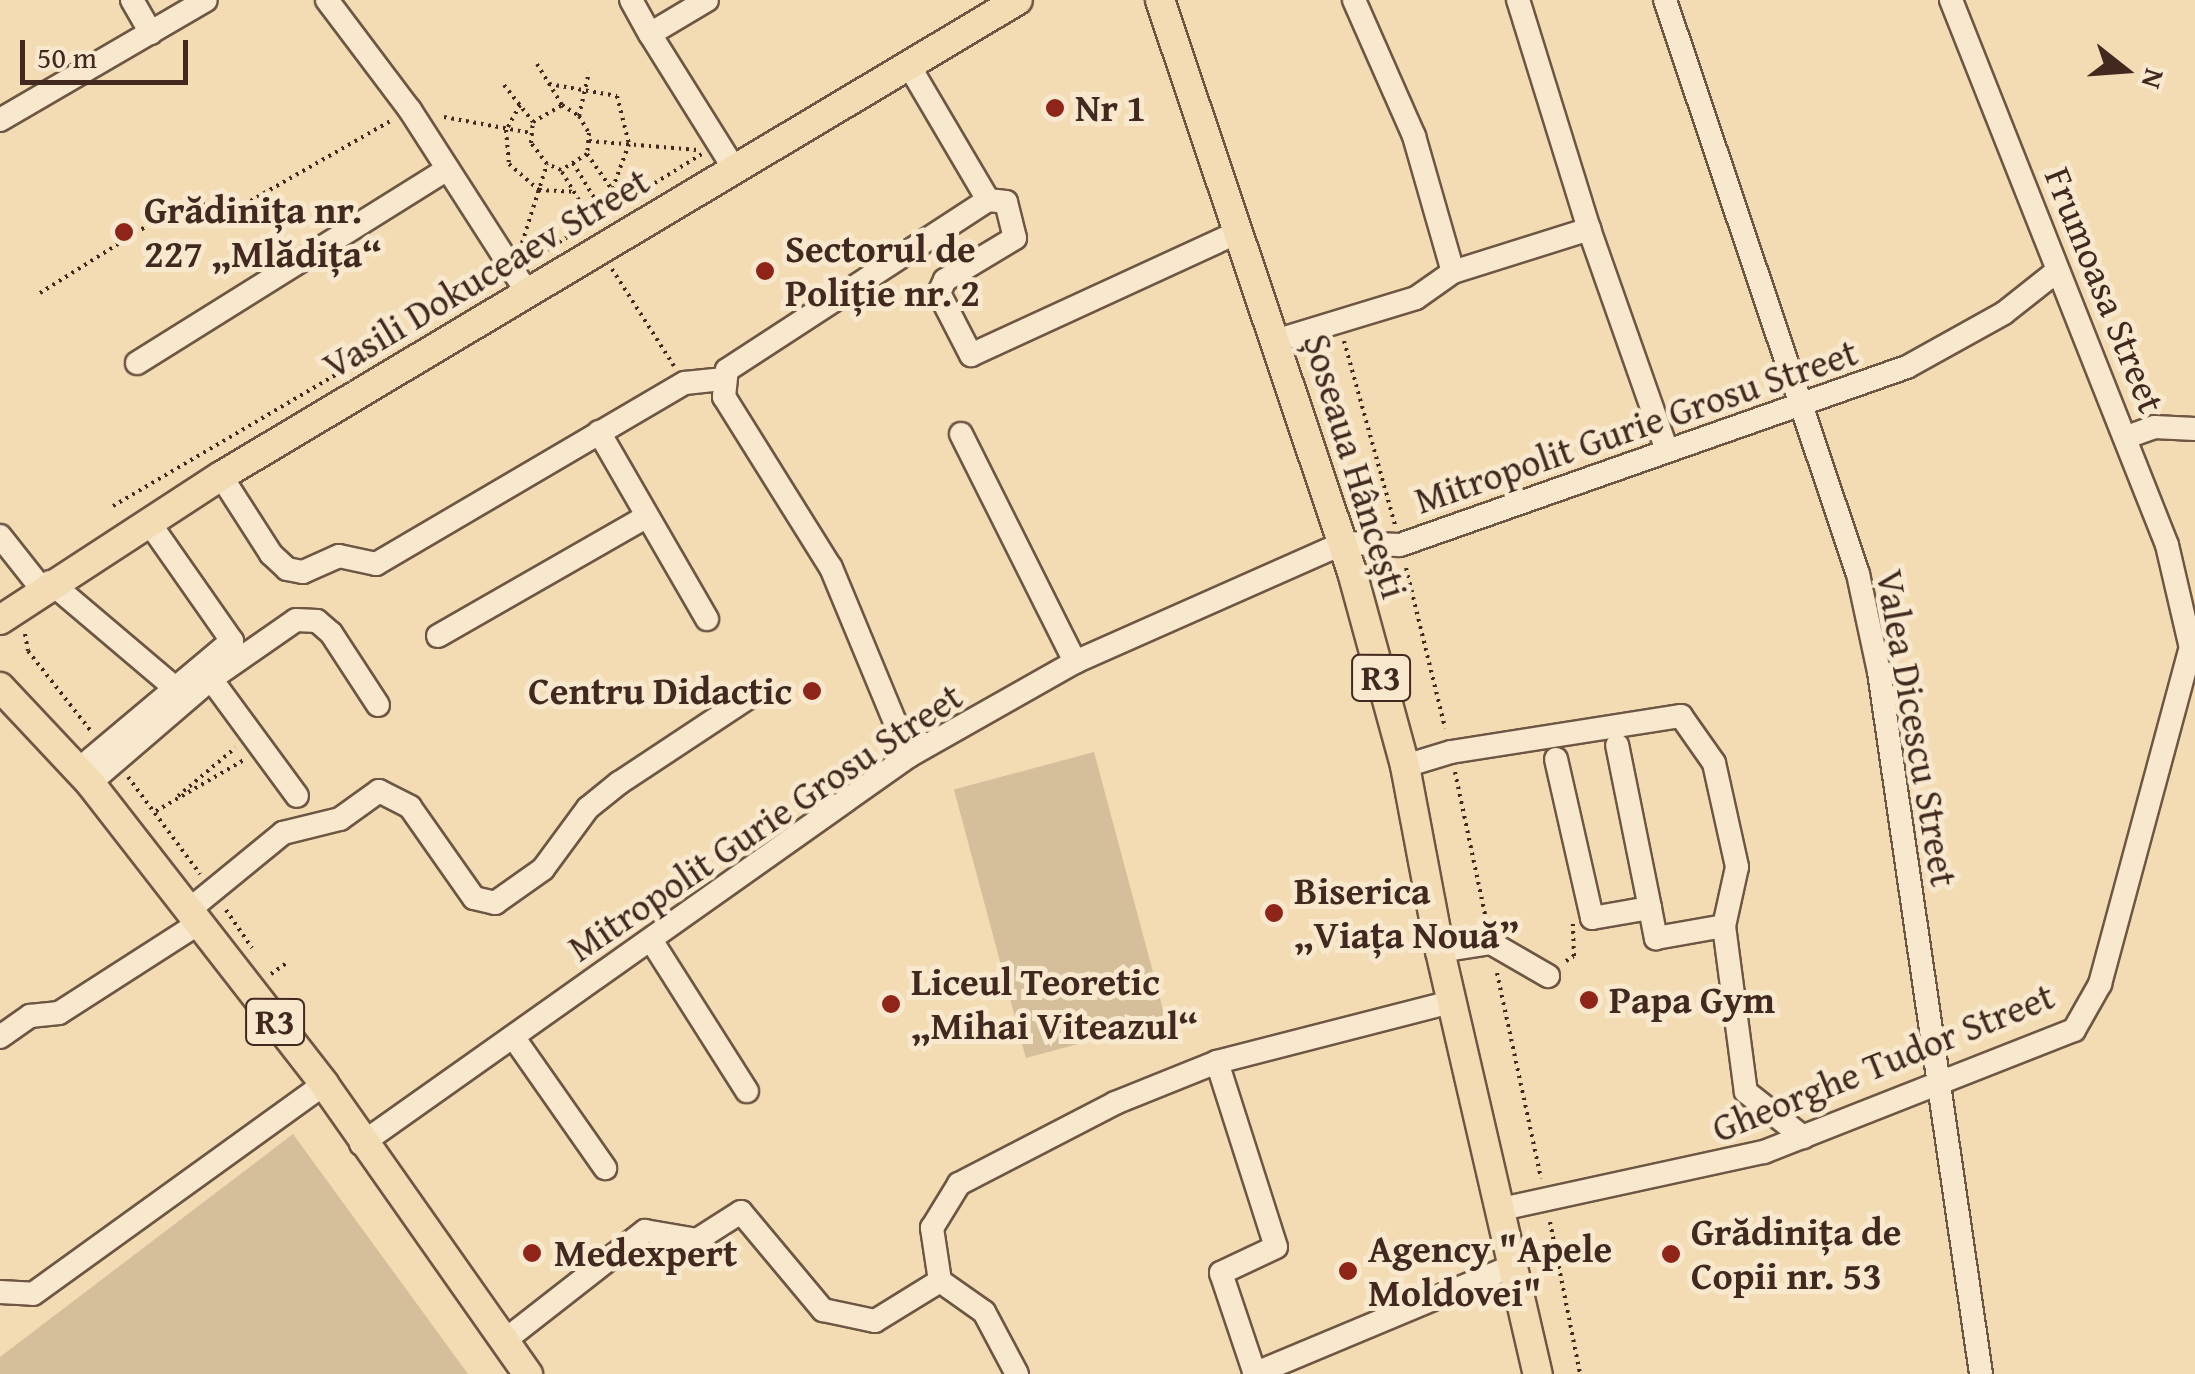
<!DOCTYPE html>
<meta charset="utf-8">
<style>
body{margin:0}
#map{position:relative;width:2195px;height:1374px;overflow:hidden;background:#f3dcb3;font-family:"Gentium Book Plus",serif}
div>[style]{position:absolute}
.green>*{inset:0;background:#d5be9a;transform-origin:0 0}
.path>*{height:4px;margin-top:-2px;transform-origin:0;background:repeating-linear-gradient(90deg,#41291f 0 2.5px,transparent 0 7.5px)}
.roads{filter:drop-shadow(2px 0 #6e5644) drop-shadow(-2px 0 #6e5644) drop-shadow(0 2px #6e5644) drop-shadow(0 -2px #6e5644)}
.minor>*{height:22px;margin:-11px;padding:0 11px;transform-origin:11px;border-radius:11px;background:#f7e8ce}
.major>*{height:28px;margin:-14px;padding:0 14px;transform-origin:14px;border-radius:14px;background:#f3dcb3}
.dots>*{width:28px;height:28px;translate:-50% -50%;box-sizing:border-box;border:5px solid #f7e8ce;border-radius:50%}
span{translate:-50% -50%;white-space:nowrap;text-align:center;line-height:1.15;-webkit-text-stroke:10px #f7e8ce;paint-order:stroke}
.shield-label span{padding:2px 8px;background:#f7e8ce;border:2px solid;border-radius:8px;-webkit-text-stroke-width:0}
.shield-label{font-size:35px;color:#41291f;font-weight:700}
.poi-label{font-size:38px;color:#41291f;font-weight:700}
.left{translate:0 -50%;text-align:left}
.right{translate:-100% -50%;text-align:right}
.street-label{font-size:38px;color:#41291f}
.north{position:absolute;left:2075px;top:20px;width:100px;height:100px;-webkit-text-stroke:8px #f7e8ce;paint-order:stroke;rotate:107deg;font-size:28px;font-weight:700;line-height:40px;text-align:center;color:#41291f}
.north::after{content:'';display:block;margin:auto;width:35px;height:45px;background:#41291f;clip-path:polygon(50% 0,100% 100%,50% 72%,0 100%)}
.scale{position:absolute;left:20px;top:40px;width:168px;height:45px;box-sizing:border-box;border:5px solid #41291f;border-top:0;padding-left:12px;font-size:30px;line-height:35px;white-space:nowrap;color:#41291f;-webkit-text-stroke:8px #f7e8ce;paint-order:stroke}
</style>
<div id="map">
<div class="green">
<div style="left:1094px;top:752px;width:278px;height:145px;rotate:75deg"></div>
<div style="clip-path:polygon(293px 1134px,468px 1374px,0 1374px,0 1357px)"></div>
</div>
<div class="path">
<div style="left:537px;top:64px;width:48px;rotate:58.6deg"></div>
<div style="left:549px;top:84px;width:69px;rotate:10deg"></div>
<div style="left:617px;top:96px;width:49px;rotate:76deg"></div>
<div style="left:629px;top:144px;width:49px;rotate:110.3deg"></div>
<div style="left:504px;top:85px;width:47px;rotate:51.9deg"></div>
<div style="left:520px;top:105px;width:29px;rotate:119deg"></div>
<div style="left:506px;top:130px;width:34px;rotate:85deg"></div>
<div style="left:509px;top:164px;width:40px;rotate:41deg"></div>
<div style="left:539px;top:190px;width:35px;rotate:3deg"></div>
<div style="left:579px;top:116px;width:45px;rotate:-77.2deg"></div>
<div style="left:444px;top:117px;width:88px;rotate:10.4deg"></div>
<div style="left:589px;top:141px;width:109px;rotate:4.7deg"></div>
<div style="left:587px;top:154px;width:31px;rotate:148deg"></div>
<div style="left:561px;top:170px;width:15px;rotate:-157deg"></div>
<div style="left:547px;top:164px;width:26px;rotate:-127deg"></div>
<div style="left:531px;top:143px;width:21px;rotate:-85deg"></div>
<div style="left:533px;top:122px;width:34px;rotate:-30deg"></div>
<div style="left:562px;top:105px;width:20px;rotate:33deg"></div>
<div style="left:579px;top:116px;width:20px;rotate:60deg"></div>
<div style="left:589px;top:133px;width:21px;rotate:95deg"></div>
<div style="left:587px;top:154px;width:62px;rotate:54.8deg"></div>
<div style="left:573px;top:163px;width:60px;rotate:58.7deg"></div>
<div style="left:562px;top:172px;width:56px;rotate:58.9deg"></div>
<div style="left:522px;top:243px;width:83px;rotate:-72.4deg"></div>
<div style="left:540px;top:254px;width:190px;rotate:-31.7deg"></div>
<div style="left:612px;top:269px;width:115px;rotate:57.4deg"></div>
<div style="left:40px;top:293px;width:175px;rotate:-32.1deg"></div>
<div style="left:188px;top:200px;width:45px;rotate:15.6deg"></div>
<div style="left:231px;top:212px;width:185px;rotate:-29.7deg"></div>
<div style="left:1344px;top:341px;width:191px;rotate:74.5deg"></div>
<div style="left:113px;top:506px;width:375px;rotate:-30.5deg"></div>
<div style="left:1406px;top:568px;width:165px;rotate:76.3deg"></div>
<div style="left:25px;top:634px;width:17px;rotate:80deg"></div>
<div style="left:28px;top:651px;width:102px;rotate:51.8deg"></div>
<div style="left:1455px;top:772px;width:150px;rotate:78.1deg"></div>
<div style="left:128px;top:777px;width:121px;rotate:53.4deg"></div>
<div style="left:178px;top:796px;width:75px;rotate:-40.1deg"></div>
<div style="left:156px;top:811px;width:102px;rotate:-30.1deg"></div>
<div style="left:226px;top:910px;width:46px;rotate:55.6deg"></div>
<div style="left:1566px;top:961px;width:9px;rotate:-32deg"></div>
<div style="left:1574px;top:956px;width:32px;rotate:-92deg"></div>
<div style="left:1497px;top:973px;width:210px;rotate:77.9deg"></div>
<div style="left:271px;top:974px;width:21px;rotate:-35deg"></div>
<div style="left:1550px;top:1222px;width:155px;rotate:78.8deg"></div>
</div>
<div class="roads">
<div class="minor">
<div style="left:132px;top:0;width:38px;rotate:60deg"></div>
<div style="left:327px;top:0;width:138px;rotate:53deg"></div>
<div style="left:410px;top:110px;width:216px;rotate:57.3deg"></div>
<div style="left:631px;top:0;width:39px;rotate:61deg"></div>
<div style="left:707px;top:0;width:66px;rotate:149.2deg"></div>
<div style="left:650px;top:34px;width:157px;rotate:58deg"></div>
<div style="left:1354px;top:0;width:149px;rotate:66.2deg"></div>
<div style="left:1414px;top:136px;width:141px;rotate:74deg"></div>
<div style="left:1665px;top:0;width:606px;rotate:71.42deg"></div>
<div style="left:1858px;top:574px;width:100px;rotate:77.9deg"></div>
<div style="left:1879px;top:672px;width:709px;rotate:81.73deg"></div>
<div style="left:1951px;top:0;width:586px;rotate:68.38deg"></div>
<div style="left:2167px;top:545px;width:115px;rotate:76.9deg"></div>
<div style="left:908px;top:64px;width:158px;rotate:59.5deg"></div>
<div style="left:0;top:120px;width:238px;rotate:-30.2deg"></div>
<div style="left:1589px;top:229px;width:235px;rotate:70.6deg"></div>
<div style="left:1278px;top:340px;width:144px;rotate:-16.9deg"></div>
<div style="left:1416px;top:298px;width:45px;rotate:-35.1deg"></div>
<div style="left:1453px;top:272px;width:143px;rotate:-17.5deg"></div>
<div style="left:1589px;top:229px;width:240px;rotate:-107.2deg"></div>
<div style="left:137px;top:363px;width:366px;rotate:-32deg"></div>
<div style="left:599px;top:432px;width:216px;rotate:60deg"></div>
<div style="left:961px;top:434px;width:255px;rotate:63.4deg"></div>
<div style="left:2127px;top:437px;width:29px;rotate:-20deg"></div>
<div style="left:2154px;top:427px;width:41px;rotate:2.8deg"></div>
<div style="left:221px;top:476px;width:93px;rotate:57.3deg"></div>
<div style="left:271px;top:554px;width:22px;rotate:43deg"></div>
<div style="left:287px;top:569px;width:16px;rotate:11deg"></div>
<div style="left:303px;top:572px;width:39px;rotate:-24deg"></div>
<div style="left:339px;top:556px;width:38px;rotate:12deg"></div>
<div style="left:376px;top:564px;width:358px;rotate:-30.4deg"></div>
<div style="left:685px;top:383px;width:37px;rotate:-6deg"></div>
<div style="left:0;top:536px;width:66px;rotate:51.7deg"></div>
<div style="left:50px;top:582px;width:164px;rotate:40.3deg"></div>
<div style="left:438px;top:636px;width:240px;rotate:-29.8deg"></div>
<div style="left:211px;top:679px;width:145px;rotate:53.7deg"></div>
<div style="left:909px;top:756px;width:204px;rotate:-112.5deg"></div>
<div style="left:831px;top:568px;width:202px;rotate:-122deg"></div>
<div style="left:724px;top:397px;width:27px;rotate:-84deg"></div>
<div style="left:727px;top:370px;width:311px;rotate:-33.1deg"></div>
<div style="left:988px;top:200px;width:18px;rotate:6deg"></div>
<div style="left:1006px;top:202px;width:37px;rotate:76deg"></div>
<div style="left:1015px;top:238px;width:82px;rotate:149deg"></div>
<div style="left:945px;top:280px;width:14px;rotate:115deg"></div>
<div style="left:939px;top:293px;width:70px;rotate:62.7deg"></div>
<div style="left:971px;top:355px;width:296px;rotate:-24.7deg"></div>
<div style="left:1556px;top:759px;width:163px;rotate:77.2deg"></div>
<div style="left:1592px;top:918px;width:59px;rotate:-9.8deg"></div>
<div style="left:1650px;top:908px;width:166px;rotate:-101.4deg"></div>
<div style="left:1405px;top:766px;width:48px;rotate:-16.9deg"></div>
<div style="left:1451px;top:752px;width:233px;rotate:-8.9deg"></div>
<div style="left:1681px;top:716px;width:57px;rotate:54.9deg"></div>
<div style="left:1714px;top:763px;width:107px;rotate:77.5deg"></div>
<div style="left:1737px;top:867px;width:60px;rotate:102.4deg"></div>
<div style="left:1724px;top:926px;width:167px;rotate:82.5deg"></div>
<div style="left:1746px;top:1092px;width:73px;rotate:38.3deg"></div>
<div style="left:78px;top:770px;width:201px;rotate:-40deg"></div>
<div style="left:232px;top:641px;width:146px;rotate:-125deg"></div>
<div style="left:90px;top:783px;width:160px;rotate:-40.7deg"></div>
<div style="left:211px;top:679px;width:103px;rotate:-34.8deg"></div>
<div style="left:296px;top:620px;width:21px;rotate:3deg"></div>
<div style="left:317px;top:621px;width:18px;rotate:41deg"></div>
<div style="left:331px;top:633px;width:86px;rotate:56.9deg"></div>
<div style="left:1650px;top:908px;width:31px;rotate:79deg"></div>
<div style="left:1656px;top:938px;width:69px;rotate:-10deg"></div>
<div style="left:189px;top:910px;width:122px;rotate:-39.3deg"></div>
<div style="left:283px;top:833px;width:59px;rotate:-13.8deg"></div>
<div style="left:340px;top:819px;width:48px;rotate:-35.7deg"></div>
<div style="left:379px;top:791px;width:35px;rotate:27deg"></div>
<div style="left:410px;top:807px;width:111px;rotate:54.9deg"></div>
<div style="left:474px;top:898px;width:22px;rotate:13deg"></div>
<div style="left:495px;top:903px;width:59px;rotate:-35.3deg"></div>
<div style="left:543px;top:869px;width:76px;rotate:-53.6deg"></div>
<div style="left:588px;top:808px;width:40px;rotate:-39deg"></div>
<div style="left:619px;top:783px;width:163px;rotate:-33.5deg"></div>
<div style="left:651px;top:940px;width:179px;rotate:57.6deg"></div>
<div style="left:1440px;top:951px;width:52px;rotate:-8.9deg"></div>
<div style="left:1491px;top:943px;width:66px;rotate:30.1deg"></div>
<div style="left:0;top:1037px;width:37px;rotate:-35deg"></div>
<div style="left:30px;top:1016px;width:29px;rotate:-6deg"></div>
<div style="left:59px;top:1013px;width:166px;rotate:-32.7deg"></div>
<div style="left:514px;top:1038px;width:159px;rotate:55deg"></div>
<div style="left:1217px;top:1062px;width:194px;rotate:72.3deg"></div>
<div style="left:1276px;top:1247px;width:61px;rotate:154.7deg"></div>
<div style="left:1221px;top:1273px;width:107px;rotate:71.4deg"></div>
<div style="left:361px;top:1144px;width:671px;rotate:-35.3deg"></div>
<div style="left:909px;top:756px;width:191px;rotate:-29.5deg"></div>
<div style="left:1075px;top:662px;width:294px;rotate:-23.9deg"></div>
<div style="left:1344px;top:543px;width:56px;rotate:2deg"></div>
<div style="left:1400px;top:545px;width:537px;rotate:-19.35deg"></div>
<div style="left:1907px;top:367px;width:111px;rotate:-29.1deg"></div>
<div style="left:2004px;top:313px;width:68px;rotate:-38.4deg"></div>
<div style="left:1502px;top:1209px;width:268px;rotate:-12.3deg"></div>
<div style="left:1764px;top:1152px;width:333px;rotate:-21.5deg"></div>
<div style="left:2074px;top:1030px;width:53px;rotate:-60.5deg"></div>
<div style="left:2100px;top:984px;width:350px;rotate:-74.9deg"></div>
<div style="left:0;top:1292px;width:33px;rotate:3deg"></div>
<div style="left:33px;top:1294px;width:359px;rotate:-35.8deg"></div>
<div style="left:504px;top:1341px;width:179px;rotate:-38deg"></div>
<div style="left:645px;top:1231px;width:53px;rotate:9.8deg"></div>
<div style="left:697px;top:1240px;width:52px;rotate:-32.5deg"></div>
<div style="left:741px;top:1212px;width:128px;rotate:50.1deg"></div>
<div style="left:823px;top:1310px;width:53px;rotate:11.9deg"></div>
<div style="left:875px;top:1321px;width:76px;rotate:-31.6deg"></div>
<div style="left:1017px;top:1374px;width:70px;rotate:-118deg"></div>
<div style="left:984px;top:1312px;width:54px;rotate:-144.8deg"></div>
<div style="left:940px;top:1281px;width:54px;rotate:-98.6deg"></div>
<div style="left:932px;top:1228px;width:52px;rotate:-58.5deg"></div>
<div style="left:959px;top:1184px;width:176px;rotate:-27.4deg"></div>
<div style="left:1115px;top:1103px;width:110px;rotate:-21.9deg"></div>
<div style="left:1217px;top:1062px;width:242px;rotate:-14.4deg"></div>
<div style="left:1254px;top:1374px;width:283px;rotate:-22.7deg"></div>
</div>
<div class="major">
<div style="left:1160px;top:0;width:603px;rotate:71.44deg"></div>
<div style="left:1352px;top:572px;width:201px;rotate:74.7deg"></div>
<div style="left:1405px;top:766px;width:188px;rotate:79.3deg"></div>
<div style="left:1440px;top:951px;width:434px;rotate:77deg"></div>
<div style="left:0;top:620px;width:264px;rotate:-33.1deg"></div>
<div style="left:221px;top:476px;width:928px;rotate:-30.85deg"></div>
<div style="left:0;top:687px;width:132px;rotate:46.8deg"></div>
<div style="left:90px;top:783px;width:381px;rotate:52.1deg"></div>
<div style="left:324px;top:1084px;width:355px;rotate:54.9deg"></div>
</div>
</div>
<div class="dots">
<div style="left:1055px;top:108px;background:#8f2418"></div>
<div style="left:124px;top:232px;background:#8f2418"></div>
<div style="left:765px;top:271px;background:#8f2418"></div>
<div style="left:812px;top:691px;background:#8f2418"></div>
<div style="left:1274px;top:913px;background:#8f2418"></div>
<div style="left:1589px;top:1000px;background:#8f2418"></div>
<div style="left:891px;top:1004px;background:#8f2418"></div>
<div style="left:532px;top:1253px;background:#8f2418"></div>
<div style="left:1671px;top:1254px;background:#8f2418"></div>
<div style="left:1348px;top:1271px;background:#8f2418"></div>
</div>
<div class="shield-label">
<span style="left:1381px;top:678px">R3</span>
<span style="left:275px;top:1022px">R3</span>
</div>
<div class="poi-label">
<span class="left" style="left:1075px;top:108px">Nr 1</span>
<span class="left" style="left:144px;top:232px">Grădinița nr.<br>227 „Mlădița“</span>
<span class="left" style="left:785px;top:271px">Sectorul de<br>Poliție nr. 2</span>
<span class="right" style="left:792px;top:691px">Centru Didactic</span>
<span class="left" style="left:1294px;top:913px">Biserica<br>„Viața Nouă”</span>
<span class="left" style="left:911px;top:1004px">Liceul Teoretic<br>„Mihai Viteazul“</span>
<span class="left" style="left:1609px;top:1000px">Papa Gym</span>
<span class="left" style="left:1691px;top:1254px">Grădinița de<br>Copii nr. 53</span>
<span class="left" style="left:1368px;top:1271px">Agency "Apele<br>Moldovei"</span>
<span class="left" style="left:554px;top:1253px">Medexpert</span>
</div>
<div class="street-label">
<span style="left:486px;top:273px;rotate:-31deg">Vasili Dokuceaev Street</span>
<span style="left:2105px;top:290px;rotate:68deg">Frumoasa Street</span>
<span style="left:1636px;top:426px;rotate:-19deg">Mitropolit Gurie Grosu Street</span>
<span style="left:1356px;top:466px;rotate:73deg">Șoseaua Hâncești</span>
<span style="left:1917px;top:728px;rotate:80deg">Valea Dicescu Street</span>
<span style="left:765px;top:822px;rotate:-34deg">Mitropolit Gurie Grosu Street</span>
<span style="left:1883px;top:1062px;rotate:-22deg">Gheorghe Tudor Street</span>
</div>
<div class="north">N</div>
<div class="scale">50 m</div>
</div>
